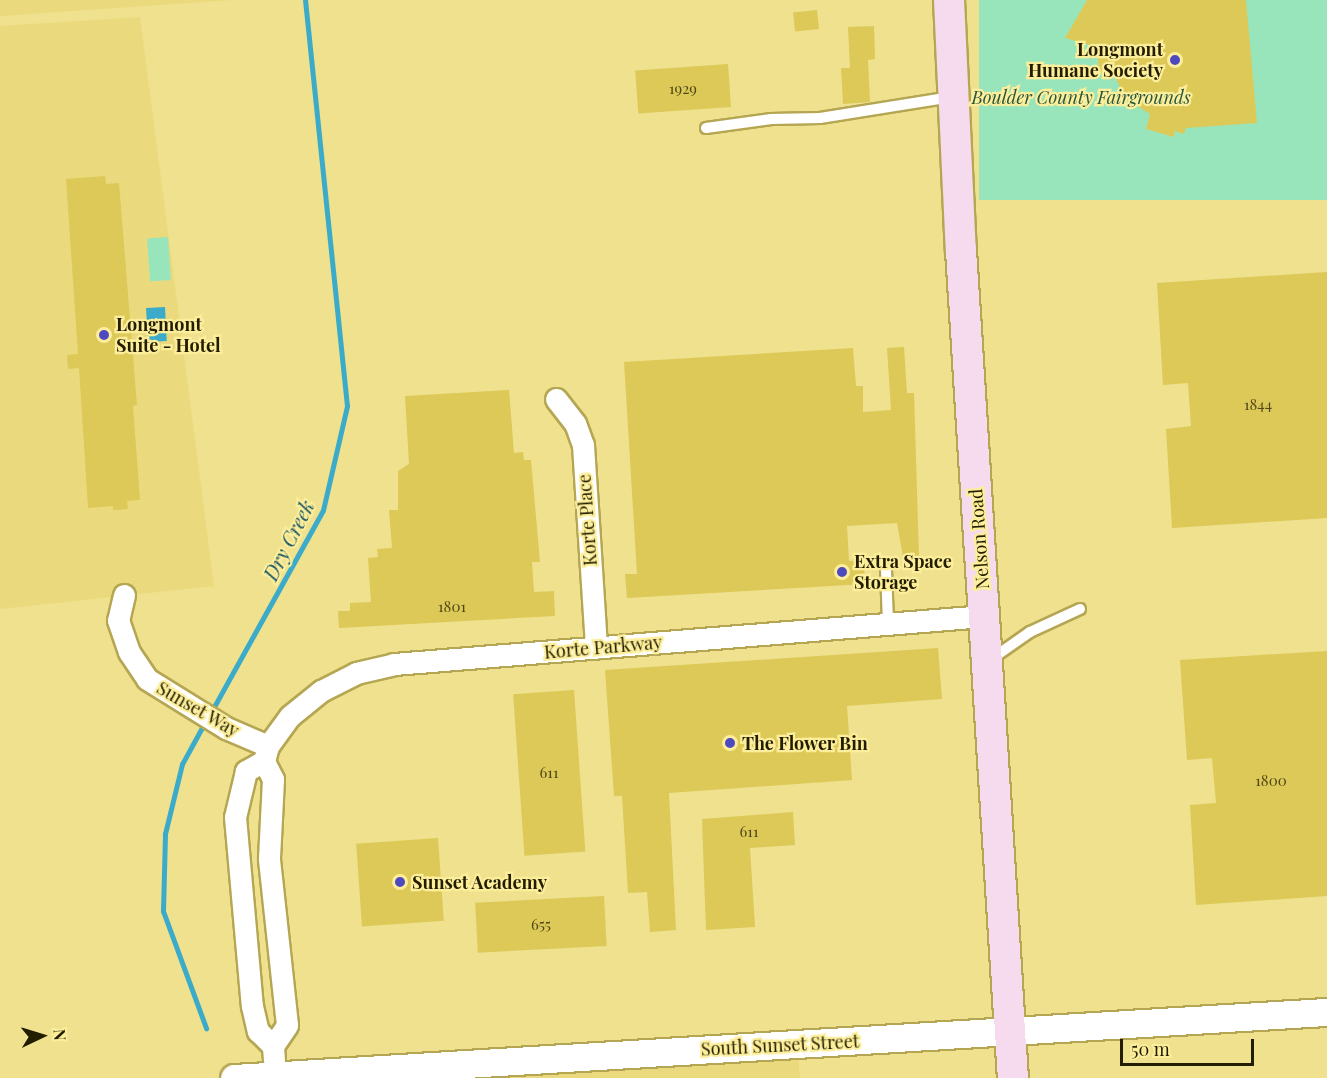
<!DOCTYPE html>
<style>
body{margin:0}
#map{position:relative;width:1327px;height:1078px;overflow:hidden;background:#efe18d;font-family:"Playfair Display",serif}
div>[style]{position:absolute}
.built>*{inset:0;background:#eada7d}
.green>*{inset:0;background:#99e5bb;transform-origin:0 0}
.water>*{inset:0;background:#3babc9;transform-origin:0 0}
.stream>*{height:5px;margin:-2.5px;padding:0 2.5px;transform-origin:2.5px;border-radius:2.5px;background:#3babc9}
.building>*{inset:0;background:#dcc958;transform-origin:0 0}
.roads{filter:drop-shadow(2px 0 #b5a653) drop-shadow(-2px 0 #b5a653) drop-shadow(0 2px #b5a653) drop-shadow(0 -2px #b5a653)}
.service>*{height:10px;margin:-5px;padding:0 5px;transform-origin:5px;border-radius:5px;background:#fff}
.minor>*{height:21px;margin:-10.5px;padding:0 10.5px;transform-origin:10.5px;border-radius:10.5px;background:#fff}
.tertiary>*{height:27px;margin:-13.5px;padding:0 13.5px;transform-origin:13.5px;border-radius:13.5px;background:#fff}
.secondary>*{height:30px;margin:-15px;padding:0 15px;transform-origin:15px;border-radius:15px;background:#f5dbed}
.dots>*{width:16px;height:16px;translate:-50% -50%;box-sizing:border-box;border:3px solid #fcee9a;border-radius:50%}
span{translate:-50% -50%;white-space:nowrap;text-align:center;line-height:1.15;-webkit-text-stroke:4.5px #fcee9a;paint-order:stroke}
.number-label{font-size:15px;color:#514816}
.number-label span{-webkit-text-stroke-width:0}
.poi-label{font-size:18px;color:#231d00;font-weight:700}
.right{translate:-100% -50%;text-align:right}
.left{translate:0 -50%;text-align:left}
.park-label{font-size:18px;color:#27563e;font-style:italic}
.street-label{font-size:18px;color:#231d00}
.water-label{font-size:20px;color:#165364;font-style:italic}
.north{position:absolute;left:12px;top:1006px;width:60px;height:60px;-webkit-text-stroke:4px #fcee9a;paint-order:stroke;rotate:86deg;font-size:16px;font-weight:700;line-height:24px;text-align:center;color:#231d00}
.north::after{content:'';display:block;margin:auto;width:21px;height:27px;background:#231d00;clip-path:polygon(50% 0,100% 100%,50% 72%,0 100%)}
.scale{position:absolute;left:1120px;top:1039px;width:134px;height:27px;box-sizing:border-box;border:3px solid #231d00;border-top:0;padding-left:8px;font-size:18px;line-height:21px;white-space:nowrap;color:#231d00;-webkit-text-stroke:4px #fcee9a;paint-order:stroke}
</style>
<div id="map">
<div class="built">
<div style="clip-path:polygon(0 0,232px 0,0 16px)"></div>
<div style="clip-path:polygon(140px 17px,214px 586px,0 609px,0 26px)"></div>
<div style="clip-path:polygon(798px 1056px,800px 1078px,477px 1078px)"></div>
</div>
<div class="green">
<div style="left:979px;top:0;width:348px;height:200px"></div>
<div style="left:168px;top:237px;width:43px;height:21px;rotate:86deg"></div>
</div>
<div class="water">
<div style="left:165px;top:307px;width:34px;height:19px;rotate:87deg"></div>
</div>
<div class="stream">
<div style="left:210px;top:714px;width:233px;rotate:-61deg"></div>
<div style="left:323px;top:510px;width:107px;rotate:-77deg"></div>
<div style="left:347px;top:406px;width:408px;rotate:-95.9deg"></div>
<div style="left:205px;top:722px;width:48px;rotate:118.7deg"></div>
<div style="left:182px;top:764px;width:72px;rotate:103.7deg"></div>
<div style="left:165px;top:834px;width:77px;rotate:91.5deg"></div>
<div style="left:163px;top:911px;width:125px;rotate:69.8deg"></div>
</div>
<div class="building">
<div style="clip-path:polygon(1087px 0,1246px 0,1257px 123px,1186px 128px,1184px 134px,1175px 131px,1174px 137px,1146px 129px,1150px 114px,1126px 99px,1113px 73px,1099px 73px,1097px 47px,1065px 38px)"></div>
<div style="left:817px;top:10px;width:19px;height:24px;rotate:84deg"></div>
<div style="clip-path:polygon(874px 26px,875px 59px,868px 60px,870px 102px,843px 104px,841px 68px,850px 68px,848px 27px)"></div>
<div style="left:728px;top:64px;width:43px;height:93px;rotate:86deg"></div>
<div style="clip-path:polygon(105px 176px,106px 184px,119px 183px,137px 405px,133px 406px,140px 500px,127px 501px,128px 509px,113px 510px,113px 506px,88px 508px,79px 368px,68px 369px,67px 355px,78px 354px,66px 179px)"></div>
<div style="clip-path:polygon(1327px 272px,1327px 518px,1172px 528px,1166px 429px,1191px 426px,1188px 383px,1163px 385px,1157px 283px)"></div>
<div style="clip-path:polygon(904px 347px,907px 393px,914px 393px,919px 557px,903px 557px,897px 523px,847px 526px,849px 561px,864px 560px,865px 584px,627px 598px,625px 574px,637px 574px,624px 362px,853px 348px,856px 386px,863px 386px,863px 412px,891px 410px,887px 348px)"></div>
<div style="clip-path:polygon(509px 390px,514px 453px,523px 452px,524px 460px,531px 460px,540px 562px,532px 562px,534px 592px,554px 591px,555px 616px,339px 628px,338px 611px,350px 611px,350px 603px,371px 602px,368px 558px,378px 557px,377px 549px,392px 548px,389px 510px,398px 510px,398px 471px,409px 464px,405px 396px)"></div>
<div style="clip-path:polygon(938px 648px,942px 699px,847px 706px,852px 780px,669px 793px,676px 930px,650px 932px,647px 892px,628px 893px,622px 796px,614px 796px,605px 670px)"></div>
<div style="clip-path:polygon(1327px 651px,1327px 896px,1196px 905px,1190px 805px,1216px 803px,1212px 758px,1187px 760px,1180px 660px)"></div>
<div style="left:574px;top:690px;width:162px;height:61px;rotate:86deg"></div>
<div style="clip-path:polygon(793px 812px,795px 845px,750px 848px,755px 927px,706px 930px,702px 819px)"></div>
<div style="left:438px;top:838px;width:83px;height:82px;rotate:86deg"></div>
<div style="left:604px;top:896px;width:50px;height:129px;rotate:87deg"></div>
</div>
<div class="roads">
<div class="service">
<div style="left:706px;top:128px;width:66px;rotate:-7.9deg"></div>
<div style="left:771px;top:119px;width:49px;rotate:-1.2deg"></div>
<div style="left:820px;top:118px;width:133px;rotate:-9.1deg"></div>
<div style="left:886px;top:570px;width:52px;rotate:87.8deg"></div>
<div style="left:990px;top:660px;width:49px;rotate:-35deg"></div>
<div style="left:1030px;top:632px;width:55px;rotate:-24.7deg"></div>
</div>
<div class="minor">
<div style="left:556px;top:399px;width:31px;rotate:52deg"></div>
<div style="left:575px;top:423px;width:23px;rotate:70deg"></div>
<div style="left:583px;top:445px;width:203px;rotate:86.3deg"></div>
<div style="left:124px;top:595px;width:26px;rotate:103deg"></div>
<div style="left:118px;top:620px;width:34px;rotate:71deg"></div>
<div style="left:129px;top:652px;width:32px;rotate:56deg"></div>
<div style="left:147px;top:679px;width:93px;rotate:31.8deg"></div>
<div style="left:226px;top:728px;width:46px;rotate:23.2deg"></div>
<div style="left:264px;top:761px;width:21px;rotate:151deg"></div>
<div style="left:246px;top:771px;width:47px;rotate:103.4deg"></div>
<div style="left:235px;top:817px;width:190px;rotate:84.9deg"></div>
<div style="left:252px;top:1006px;width:26px;rotate:77deg"></div>
<div style="left:258px;top:1031px;width:21px;rotate:45deg"></div>
<div style="left:273px;top:1046px;width:14px;rotate:86deg"></div>
<div style="left:273px;top:1046px;width:25px;rotate:-56deg"></div>
<div style="left:287px;top:1025px;width:168px;rotate:-96.2deg"></div>
<div style="left:269px;top:858px;width:79px;rotate:-87.1deg"></div>
<div style="left:273px;top:779px;width:20px;rotate:-117deg"></div>
<div style="left:264px;top:761px;width:16px;rotate:-75deg"></div>
<div style="left:268px;top:746px;width:37px;rotate:-54deg"></div>
<div style="left:290px;top:716px;width:40px;rotate:-39deg"></div>
<div style="left:321px;top:691px;width:39px;rotate:-27deg"></div>
<div style="left:356px;top:673px;width:39px;rotate:-13deg"></div>
<div style="left:394px;top:664px;width:592px;rotate:-4.65deg"></div>
</div>
<div class="tertiary">
<div style="left:234px;top:1078px;width:1095px;rotate:-3.46deg"></div>
</div>
<div class="secondary">
<div style="left:949px;top:0;width:250px;rotate:87.3deg"></div>
<div style="left:961px;top:250px;width:830px;rotate:86.41deg"></div>
</div>
</div>
<div class="dots">
<div style="left:1175px;top:60px;background:#4f49c0"></div>
<div style="left:104px;top:335px;background:#4f49c0"></div>
<div style="left:842px;top:572px;background:#4f49c0"></div>
<div style="left:730px;top:743px;background:#4f49c0"></div>
<div style="left:400px;top:882px;background:#4f49c0"></div>
</div>
<div class="number-label">
<span style="left:683px;top:89px">1929</span>
<span style="left:1258px;top:405px">1844</span>
<span style="left:452px;top:607px">1801</span>
<span style="left:549px;top:773px">611</span>
<span style="left:1271px;top:781px">1800</span>
<span style="left:749px;top:832px">611</span>
<span style="left:541px;top:925px">655</span>
</div>
<div class="poi-label">
<span class="right" style="left:1163px;top:60px">Longmont<br>Humane Society</span>
<span class="left" style="left:116px;top:335px">Longmont<br>Suite - Hotel</span>
<span class="left" style="left:854px;top:572px">Extra Space<br>Storage</span>
<span class="left" style="left:742px;top:743px">The Flower Bin</span>
<span class="left" style="left:412px;top:882px">Sunset Academy</span>
</div>
<div class="park-label">
<span style="left:1081px;top:97px">Boulder County Fairgrounds</span>
</div>
<div class="street-label">
<span style="left:587px;top:520px;rotate:-94deg">Korte Place</span>
<span style="left:979px;top:539px;rotate:-94deg">Nelson Road</span>
<span style="left:603px;top:647px;rotate:-5deg">Korte Parkway</span>
<span style="left:198px;top:709px;rotate:30deg">Sunset Way</span>
<span style="left:780px;top:1045px;rotate:-3deg">South Sunset Street</span>
</div>
<div class="water-label">
<span style="left:288px;top:540px;rotate:-63deg">Dry Creek</span>
</div>
<div class="north">N</div>
<div class="scale">50 m</div>
</div>
